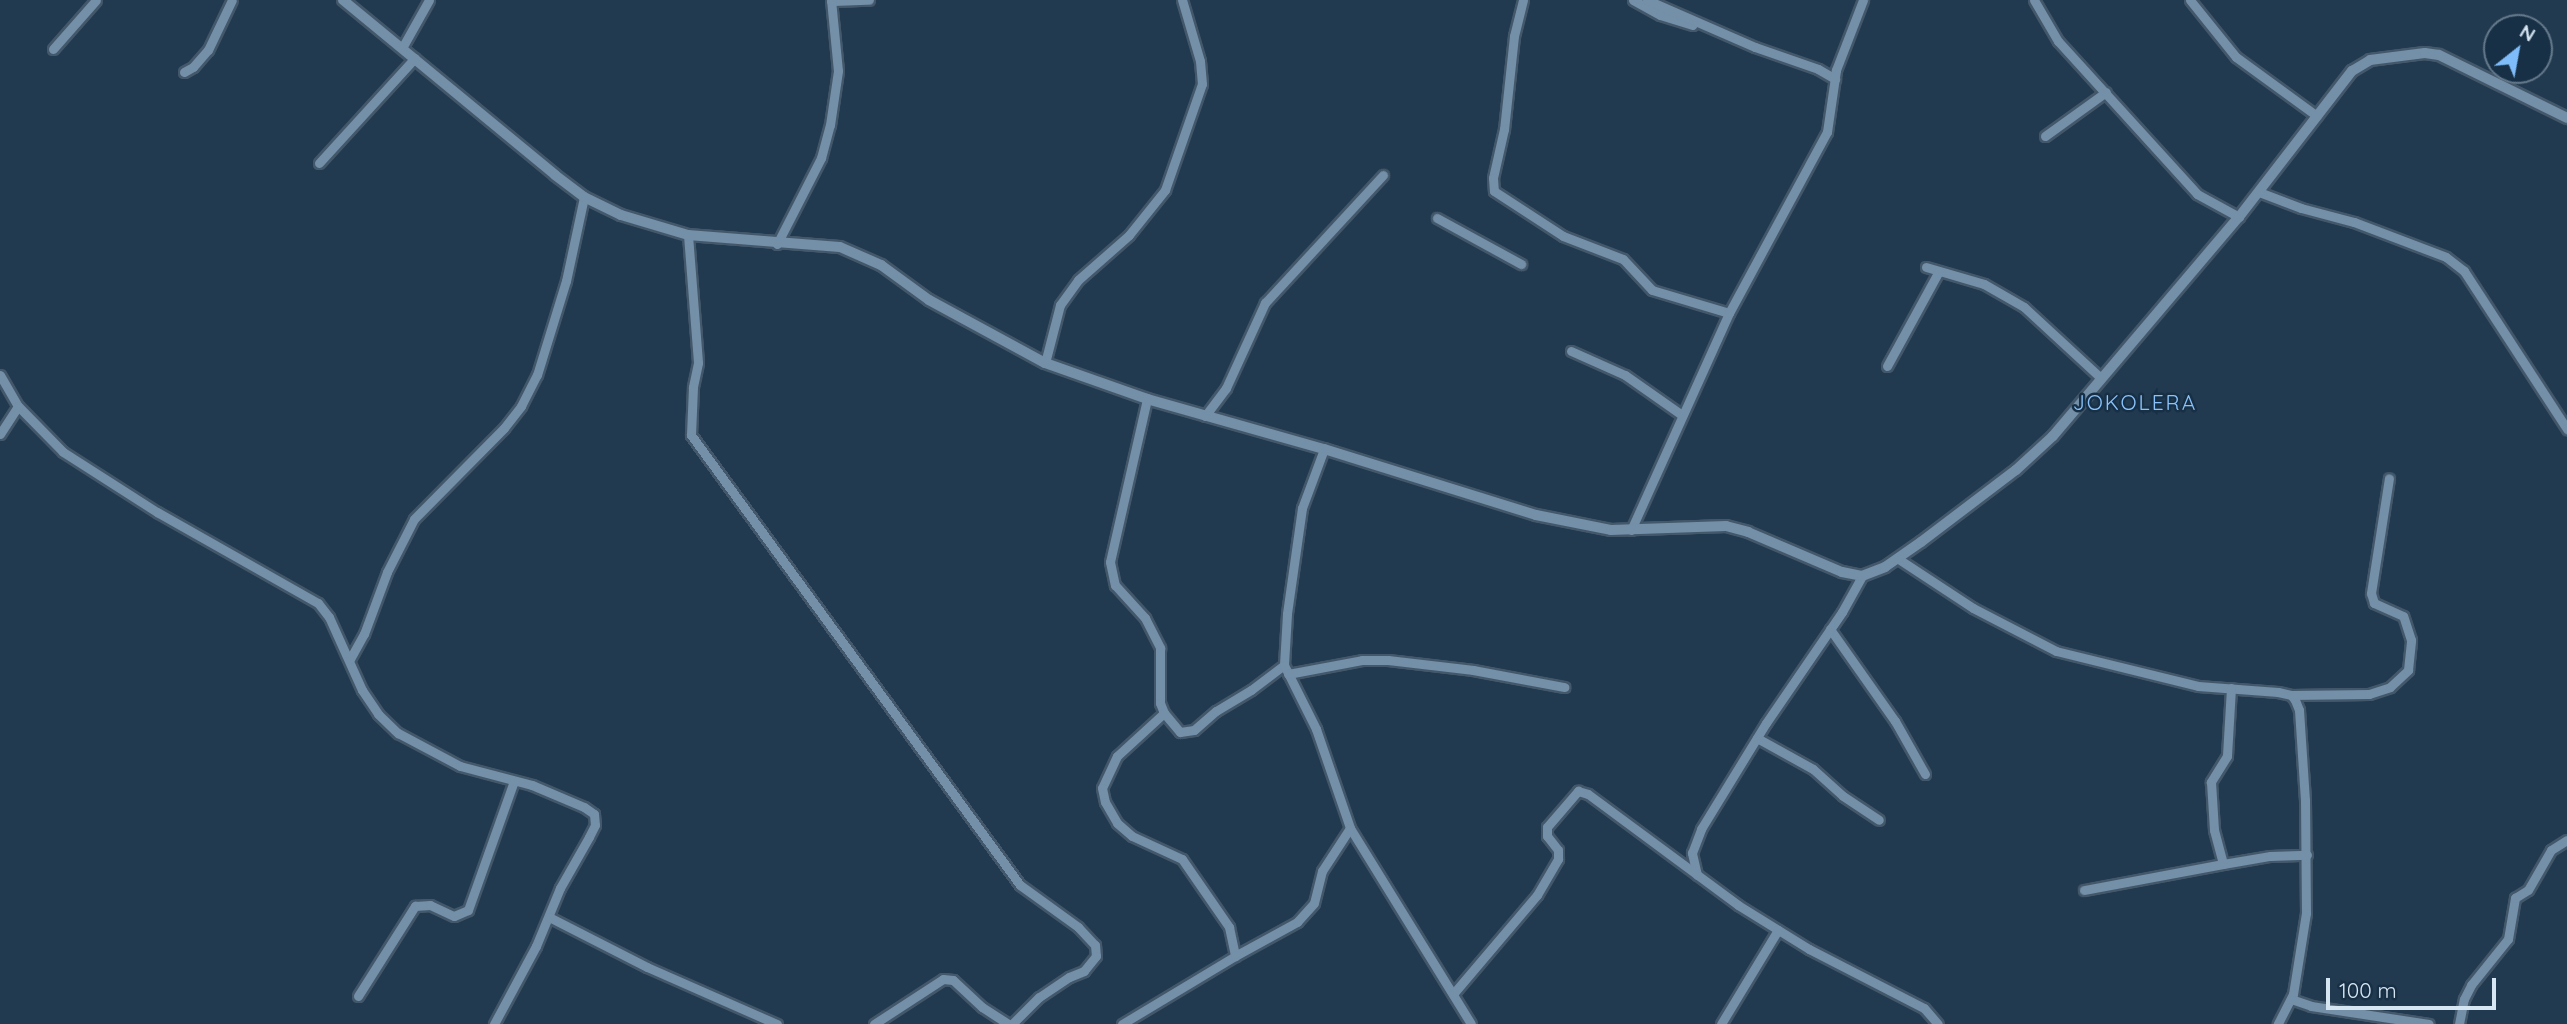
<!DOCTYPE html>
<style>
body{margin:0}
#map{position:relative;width:2567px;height:1024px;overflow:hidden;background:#223a4f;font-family:Quicksand,sans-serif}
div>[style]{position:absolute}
.roads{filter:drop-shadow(2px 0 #43586a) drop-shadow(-2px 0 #43586a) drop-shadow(0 2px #43586a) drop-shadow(0 -2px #43586a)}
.minor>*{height:9px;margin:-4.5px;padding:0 4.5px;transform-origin:4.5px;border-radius:4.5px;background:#748fa8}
.tertiary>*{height:10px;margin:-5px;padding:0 5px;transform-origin:5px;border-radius:5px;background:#748fa8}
span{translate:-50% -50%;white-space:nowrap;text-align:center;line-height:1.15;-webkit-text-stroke:5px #183045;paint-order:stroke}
.quarter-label{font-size:21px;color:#8ac3fc;letter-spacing:2px}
.north{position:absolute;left:2483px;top:14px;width:70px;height:70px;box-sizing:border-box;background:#183045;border:2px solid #64798b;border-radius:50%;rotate:31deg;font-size:19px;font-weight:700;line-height:28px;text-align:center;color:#d7e6f3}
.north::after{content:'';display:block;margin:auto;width:24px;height:32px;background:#7fbdfa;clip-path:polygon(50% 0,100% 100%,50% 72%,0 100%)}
.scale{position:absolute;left:2326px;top:978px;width:170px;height:32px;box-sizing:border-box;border:4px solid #d7e6f3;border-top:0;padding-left:9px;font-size:21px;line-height:24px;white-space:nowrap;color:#d7e6f3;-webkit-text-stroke:5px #183045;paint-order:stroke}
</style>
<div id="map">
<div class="roads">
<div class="minor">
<div style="left:1523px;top:0;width:37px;rotate:104deg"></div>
<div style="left:1514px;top:36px;width:94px;rotate:96.1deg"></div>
<div style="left:1504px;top:129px;width:50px;rotate:102.7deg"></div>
<div style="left:1493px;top:178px;width:13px;rotate:86deg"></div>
<div style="left:1494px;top:191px;width:82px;rotate:33.1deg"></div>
<div style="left:1563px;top:236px;width:64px;rotate:21deg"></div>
<div style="left:1623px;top:259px;width:42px;rotate:46.9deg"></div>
<div style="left:1652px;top:290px;width:80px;rotate:16.6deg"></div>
<div style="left:1633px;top:0;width:31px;rotate:29deg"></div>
<div style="left:1660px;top:15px;width:34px;rotate:17deg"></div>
<div style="left:1647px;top:0;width:118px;rotate:23.5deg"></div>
<div style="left:1755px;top:47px;width:67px;rotate:19.2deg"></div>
<div style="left:1818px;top:69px;width:20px;rotate:30deg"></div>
<div style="left:2034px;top:0;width:48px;rotate:59.7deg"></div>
<div style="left:2058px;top:41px;width:207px;rotate:47.7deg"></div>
<div style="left:2197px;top:194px;width:48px;rotate:28.7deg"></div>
<div style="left:2190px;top:0;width:73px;rotate:51.1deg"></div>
<div style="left:2236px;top:57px;width:100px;rotate:36.1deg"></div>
<div style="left:831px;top:1px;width:38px;rotate:-2deg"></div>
<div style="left:402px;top:48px;width:55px;rotate:-60.6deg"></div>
<div style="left:53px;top:49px;width:65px;rotate:-48.7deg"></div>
<div style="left:184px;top:72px;width:10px;rotate:-29deg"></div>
<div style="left:193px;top:67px;width:23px;rotate:-49deg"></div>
<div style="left:208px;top:50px;width:55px;rotate:-64.4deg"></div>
<div style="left:2045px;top:136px;width:75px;rotate:-35.8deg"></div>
<div style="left:319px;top:163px;width:142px;rotate:-47.6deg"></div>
<div style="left:2259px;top:192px;width:45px;rotate:20.9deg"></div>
<div style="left:2301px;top:208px;width:55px;rotate:14.8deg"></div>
<div style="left:2354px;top:222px;width:98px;rotate:20.8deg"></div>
<div style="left:2446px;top:257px;width:23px;rotate:38deg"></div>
<div style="left:2464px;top:271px;width:189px;rotate:56.9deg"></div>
<div style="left:1437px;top:218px;width:96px;rotate:28.7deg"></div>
<div style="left:688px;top:235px;width:128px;rotate:85.5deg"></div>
<div style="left:698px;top:363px;width:25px;rotate:102deg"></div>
<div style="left:693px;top:387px;width:48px;rotate:92.4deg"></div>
<div style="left:691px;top:435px;width:557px;rotate:53.83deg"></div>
<div style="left:1020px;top:885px;width:72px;rotate:35.9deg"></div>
<div style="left:1078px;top:927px;width:25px;rotate:47deg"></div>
<div style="left:1095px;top:945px;width:11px;rotate:85deg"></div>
<div style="left:1096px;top:956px;width:19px;rotate:129deg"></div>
<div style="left:1084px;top:971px;width:16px;rotate:158deg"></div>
<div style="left:1069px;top:977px;width:36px;rotate:146deg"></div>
<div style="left:1039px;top:997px;width:38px;rotate:135deg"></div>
<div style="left:777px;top:244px;width:97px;rotate:-62.9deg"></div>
<div style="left:821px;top:158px;width:34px;rotate:-75deg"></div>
<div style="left:830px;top:125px;width:55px;rotate:-81.6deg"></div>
<div style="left:838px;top:71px;width:71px;rotate:-95.6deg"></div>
<div style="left:1926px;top:267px;width:60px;rotate:16.3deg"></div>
<div style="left:1984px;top:284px;width:46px;rotate:29.9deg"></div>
<div style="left:2024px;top:307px;width:105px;rotate:42.7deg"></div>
<div style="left:1571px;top:351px;width:59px;rotate:24deg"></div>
<div style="left:1625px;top:375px;width:70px;rotate:35.1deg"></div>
<div style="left:1045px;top:363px;width:60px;rotate:-75.5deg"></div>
<div style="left:1060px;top:305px;width:31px;rotate:-54deg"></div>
<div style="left:1078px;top:280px;width:68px;rotate:-41.4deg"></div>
<div style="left:1129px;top:235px;width:58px;rotate:-51.3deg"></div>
<div style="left:1165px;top:190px;width:112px;rotate:-70.8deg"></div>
<div style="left:1202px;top:84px;width:23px;rotate:-95deg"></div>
<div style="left:1200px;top:61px;width:64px;rotate:-106.4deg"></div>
<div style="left:1887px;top:366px;width:108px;rotate:-61.3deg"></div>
<div style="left:0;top:375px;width:36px;rotate:60deg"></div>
<div style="left:18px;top:406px;width:64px;rotate:45.6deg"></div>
<div style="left:63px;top:452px;width:112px;rotate:32.6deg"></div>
<div style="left:157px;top:512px;width:185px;rotate:29.5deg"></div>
<div style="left:318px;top:603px;width:18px;rotate:52deg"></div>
<div style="left:329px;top:617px;width:80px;rotate:65.7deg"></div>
<div style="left:362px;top:690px;width:29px;rotate:56deg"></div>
<div style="left:378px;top:714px;width:28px;rotate:44deg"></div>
<div style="left:398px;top:733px;width:70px;rotate:28deg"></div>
<div style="left:460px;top:766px;width:74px;rotate:14.8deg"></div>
<div style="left:532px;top:785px;width:56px;rotate:22.9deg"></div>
<div style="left:584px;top:807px;width:12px;rotate:35deg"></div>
<div style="left:594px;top:814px;width:11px;rotate:85deg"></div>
<div style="left:595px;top:825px;width:13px;rotate:117deg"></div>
<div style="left:589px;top:837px;width:59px;rotate:119.6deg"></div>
<div style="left:560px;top:888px;width:63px;rotate:112.5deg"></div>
<div style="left:536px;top:946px;width:89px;rotate:118.3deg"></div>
<div style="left:1147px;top:399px;width:167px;rotate:102.8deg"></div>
<div style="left:1110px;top:562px;width:24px;rotate:78deg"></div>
<div style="left:1115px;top:585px;width:45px;rotate:47.7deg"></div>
<div style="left:1145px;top:618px;width:34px;rotate:63deg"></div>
<div style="left:1160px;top:648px;width:55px;rotate:90deg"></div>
<div style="left:1160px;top:703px;width:11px;rotate:68deg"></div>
<div style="left:1164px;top:713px;width:25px;rotate:50deg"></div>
<div style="left:1180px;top:732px;width:14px;rotate:-8deg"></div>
<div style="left:1194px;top:730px;width:29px;rotate:-41deg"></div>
<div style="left:1216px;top:711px;width:41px;rotate:-31deg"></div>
<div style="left:1251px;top:690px;width:41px;rotate:-37.1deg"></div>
<div style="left:1205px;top:416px;width:35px;rotate:-53deg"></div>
<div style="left:1226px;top:388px;width:94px;rotate:-65.4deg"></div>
<div style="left:1265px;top:303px;width:174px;rotate:-47.3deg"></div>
<div style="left:0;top:434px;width:33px;rotate:-57deg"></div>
<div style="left:1324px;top:449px;width:63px;rotate:110.4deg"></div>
<div style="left:1302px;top:508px;width:107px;rotate:98.1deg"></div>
<div style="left:1287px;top:614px;width:51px;rotate:93.4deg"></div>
<div style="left:1284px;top:665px;width:72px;rotate:63.4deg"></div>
<div style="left:1316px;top:729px;width:105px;rotate:71deg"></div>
<div style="left:1350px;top:828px;width:230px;rotate:58.3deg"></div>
<div style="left:1631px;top:530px;width:238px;rotate:-65.7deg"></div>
<div style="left:1729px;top:313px;width:206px;rotate:-61.6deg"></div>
<div style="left:1827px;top:132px;width:63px;rotate:-81.7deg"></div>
<div style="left:1836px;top:70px;width:75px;rotate:-68.9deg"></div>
<div style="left:1897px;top:558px;width:91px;rotate:33.3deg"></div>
<div style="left:1973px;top:608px;width:93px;rotate:27.4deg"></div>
<div style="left:2056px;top:651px;width:146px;rotate:13.8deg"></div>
<div style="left:2198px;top:686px;width:80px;rotate:4.3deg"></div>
<div style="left:2278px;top:692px;width:13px;rotate:13deg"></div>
<div style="left:2291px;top:695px;width:6px;rotate:51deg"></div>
<div style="left:2295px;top:700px;width:11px;rotate:68deg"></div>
<div style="left:2299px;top:710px;width:90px;rotate:86.2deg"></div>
<div style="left:2305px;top:800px;width:113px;rotate:89.5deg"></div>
<div style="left:2306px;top:913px;width:82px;rotate:99.1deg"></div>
<div style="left:2293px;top:994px;width:34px;rotate:117deg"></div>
<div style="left:1830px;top:629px;width:113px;rotate:54.8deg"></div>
<div style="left:1895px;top:721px;width:61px;rotate:60.5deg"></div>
<div style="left:350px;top:659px;width:29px;rotate:-61deg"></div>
<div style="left:364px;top:634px;width:66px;rotate:-69.6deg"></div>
<div style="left:387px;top:572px;width:59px;rotate:-63deg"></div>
<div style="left:414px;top:519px;width:128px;rotate:-45.3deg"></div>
<div style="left:504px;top:428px;width:28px;rotate:-52deg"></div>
<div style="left:521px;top:406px;width:35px;rotate:-63deg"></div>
<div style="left:537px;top:375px;width:98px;rotate:-72.9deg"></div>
<div style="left:566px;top:281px;width:86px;rotate:-77.9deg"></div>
<div style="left:1288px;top:674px;width:75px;rotate:-10.7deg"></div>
<div style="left:1362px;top:660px;width:26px"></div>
<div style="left:1388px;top:660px;width:86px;rotate:6.7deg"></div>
<div style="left:1473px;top:670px;width:93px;rotate:10.6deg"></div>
<div style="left:2231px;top:688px;width:68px;rotate:93.4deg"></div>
<div style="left:2227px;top:756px;width:31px;rotate:122deg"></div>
<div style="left:2211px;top:782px;width:48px;rotate:86.4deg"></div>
<div style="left:2214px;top:830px;width:35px;rotate:75deg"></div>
<div style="left:2223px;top:864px;width:48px;rotate:-9.7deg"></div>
<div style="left:2270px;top:856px;width:37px;rotate:-2deg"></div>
<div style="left:2291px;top:695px;width:78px;rotate:-0.7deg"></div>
<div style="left:2369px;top:694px;width:22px;rotate:-18deg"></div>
<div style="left:2390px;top:687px;width:25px;rotate:-43deg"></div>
<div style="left:2408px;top:670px;width:30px;rotate:-84deg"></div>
<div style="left:2411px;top:640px;width:25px;rotate:-108deg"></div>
<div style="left:2403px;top:616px;width:32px;rotate:-156deg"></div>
<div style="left:2374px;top:603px;width:10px;rotate:-107deg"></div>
<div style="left:2371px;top:593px;width:116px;rotate:-81.1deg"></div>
<div style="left:1164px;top:713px;width:64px;rotate:137.5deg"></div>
<div style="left:1117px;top:756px;width:35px;rotate:115deg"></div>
<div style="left:1102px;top:788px;width:14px;rotate:78deg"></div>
<div style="left:1105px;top:802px;width:24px;rotate:60deg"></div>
<div style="left:1117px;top:823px;width:20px;rotate:41deg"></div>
<div style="left:1132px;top:836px;width:55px;rotate:24.7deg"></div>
<div style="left:1182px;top:859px;width:83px;rotate:55.3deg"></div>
<div style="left:1229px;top:927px;width:30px;rotate:78deg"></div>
<div style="left:1757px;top:738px;width:64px;rotate:29deg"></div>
<div style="left:1813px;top:769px;width:40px;rotate:42deg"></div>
<div style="left:1843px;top:796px;width:43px;rotate:33.7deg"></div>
<div style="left:1697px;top:875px;width:23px;rotate:-103deg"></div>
<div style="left:1692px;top:853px;width:26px;rotate:-69deg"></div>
<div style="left:1701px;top:829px;width:124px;rotate:-58.5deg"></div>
<div style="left:1766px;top:723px;width:135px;rotate:-55.6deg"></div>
<div style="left:1842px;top:612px;width:41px;rotate:-60.9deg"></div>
<div style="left:2084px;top:890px;width:141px;rotate:-10.6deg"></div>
<div style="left:549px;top:917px;width:110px;rotate:27deg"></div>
<div style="left:647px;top:967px;width:142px;rotate:23.7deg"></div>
<div style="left:1453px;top:994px;width:130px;rotate:-49.7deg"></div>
<div style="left:1537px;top:895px;width:42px;rotate:-59.7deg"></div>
<div style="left:1558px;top:859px;width:9px;rotate:-90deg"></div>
<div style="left:1558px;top:850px;width:18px;rotate:-128deg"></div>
<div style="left:1547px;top:836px;width:9px;rotate:-90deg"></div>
<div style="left:1547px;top:827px;width:48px;rotate:-49.3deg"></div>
<div style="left:1578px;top:791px;width:10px;rotate:17deg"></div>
<div style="left:1588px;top:794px;width:187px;rotate:36.5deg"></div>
<div style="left:1738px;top:905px;width:84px;rotate:31.8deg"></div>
<div style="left:1809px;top:949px;width:129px;rotate:27.2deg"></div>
<div style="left:1924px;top:1008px;width:21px;rotate:49deg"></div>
<div style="left:358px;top:996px;width:107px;rotate:-57.7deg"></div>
<div style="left:415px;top:906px;width:15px;rotate:-4deg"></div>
<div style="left:430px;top:905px;width:26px;rotate:25deg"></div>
<div style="left:454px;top:916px;width:15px;rotate:-23deg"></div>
<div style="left:468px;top:910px;width:137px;rotate:-70.4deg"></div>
<div style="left:2291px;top:999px;width:21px;rotate:19deg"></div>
<div style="left:2311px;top:1006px;width:119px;rotate:8.7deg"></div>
<div style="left:874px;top:1024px;width:82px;rotate:-33.1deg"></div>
<div style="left:943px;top:979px;width:10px;rotate:6deg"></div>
<div style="left:953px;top:980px;width:40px;rotate:43deg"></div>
<div style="left:982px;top:1007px;width:31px;rotate:33deg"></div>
<div style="left:1122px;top:1024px;width:132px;rotate:-31deg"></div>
<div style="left:1235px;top:956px;width:71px;rotate:-28.7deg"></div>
<div style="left:1297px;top:922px;width:25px;rotate:-48deg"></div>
<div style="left:1314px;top:903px;width:33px;rotate:-76deg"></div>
<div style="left:1322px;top:871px;width:51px;rotate:-56.9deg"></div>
<div style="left:1721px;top:1024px;width:110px;rotate:-58.8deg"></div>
<div style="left:2459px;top:1024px;width:25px;rotate:-79deg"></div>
<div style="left:2464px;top:999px;width:16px;rotate:-63deg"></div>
<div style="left:2471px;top:985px;width:59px;rotate:-51.2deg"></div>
<div style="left:2508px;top:939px;width:42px;rotate:-80.3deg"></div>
<div style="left:2515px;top:898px;width:15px;rotate:-32deg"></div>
<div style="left:2528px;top:890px;width:46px;rotate:-60.1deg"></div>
<div style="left:2551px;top:850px;width:19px;rotate:-32deg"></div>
</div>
<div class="tertiary">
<div style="left:343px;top:0;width:275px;rotate:39.5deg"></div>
<div style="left:555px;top:175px;width:36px;rotate:37deg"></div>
<div style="left:584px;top:197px;width:41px;rotate:25.9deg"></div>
<div style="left:621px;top:215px;width:70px;rotate:16.6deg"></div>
<div style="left:688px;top:235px;width:152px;rotate:4.5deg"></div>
<div style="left:840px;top:247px;width:45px;rotate:23.7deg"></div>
<div style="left:881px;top:265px;width:59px;rotate:36.1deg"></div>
<div style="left:929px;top:300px;width:132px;rotate:28.5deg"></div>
<div style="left:1045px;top:363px;width:108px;rotate:19.4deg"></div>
<div style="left:1147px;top:399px;width:184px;rotate:15.8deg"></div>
<div style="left:1324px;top:449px;width:222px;rotate:17.3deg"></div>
<div style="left:1536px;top:515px;width:76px;rotate:11.3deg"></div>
<div style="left:1611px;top:530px;width:115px;rotate:-2deg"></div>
<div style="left:1726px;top:526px;width:23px;rotate:15deg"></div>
<div style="left:1748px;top:532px;width:102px;rotate:23.1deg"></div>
<div style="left:1842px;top:572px;width:20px;rotate:11deg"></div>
<div style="left:1862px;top:576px;width:25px;rotate:-21deg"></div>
<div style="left:1885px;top:567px;width:44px;rotate:-34.8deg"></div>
<div style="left:1921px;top:542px;width:119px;rotate:-37.2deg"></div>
<div style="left:2016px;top:470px;width:50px;rotate:-42.6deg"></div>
<div style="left:2053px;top:436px;width:287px;rotate:-49.7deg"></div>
<div style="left:2239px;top:217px;width:185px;rotate:-52.3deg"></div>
<div style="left:2352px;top:71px;width:21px;rotate:-31deg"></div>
<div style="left:2370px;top:60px;width:55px;rotate:-7.3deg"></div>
<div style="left:2425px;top:53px;width:14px;rotate:8deg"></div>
<div style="left:2439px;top:55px;width:143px;rotate:26.2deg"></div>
</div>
</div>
<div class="quarter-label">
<span style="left:2135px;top:402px">JOKOLERA</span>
</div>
<div class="north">N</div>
<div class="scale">100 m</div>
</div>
